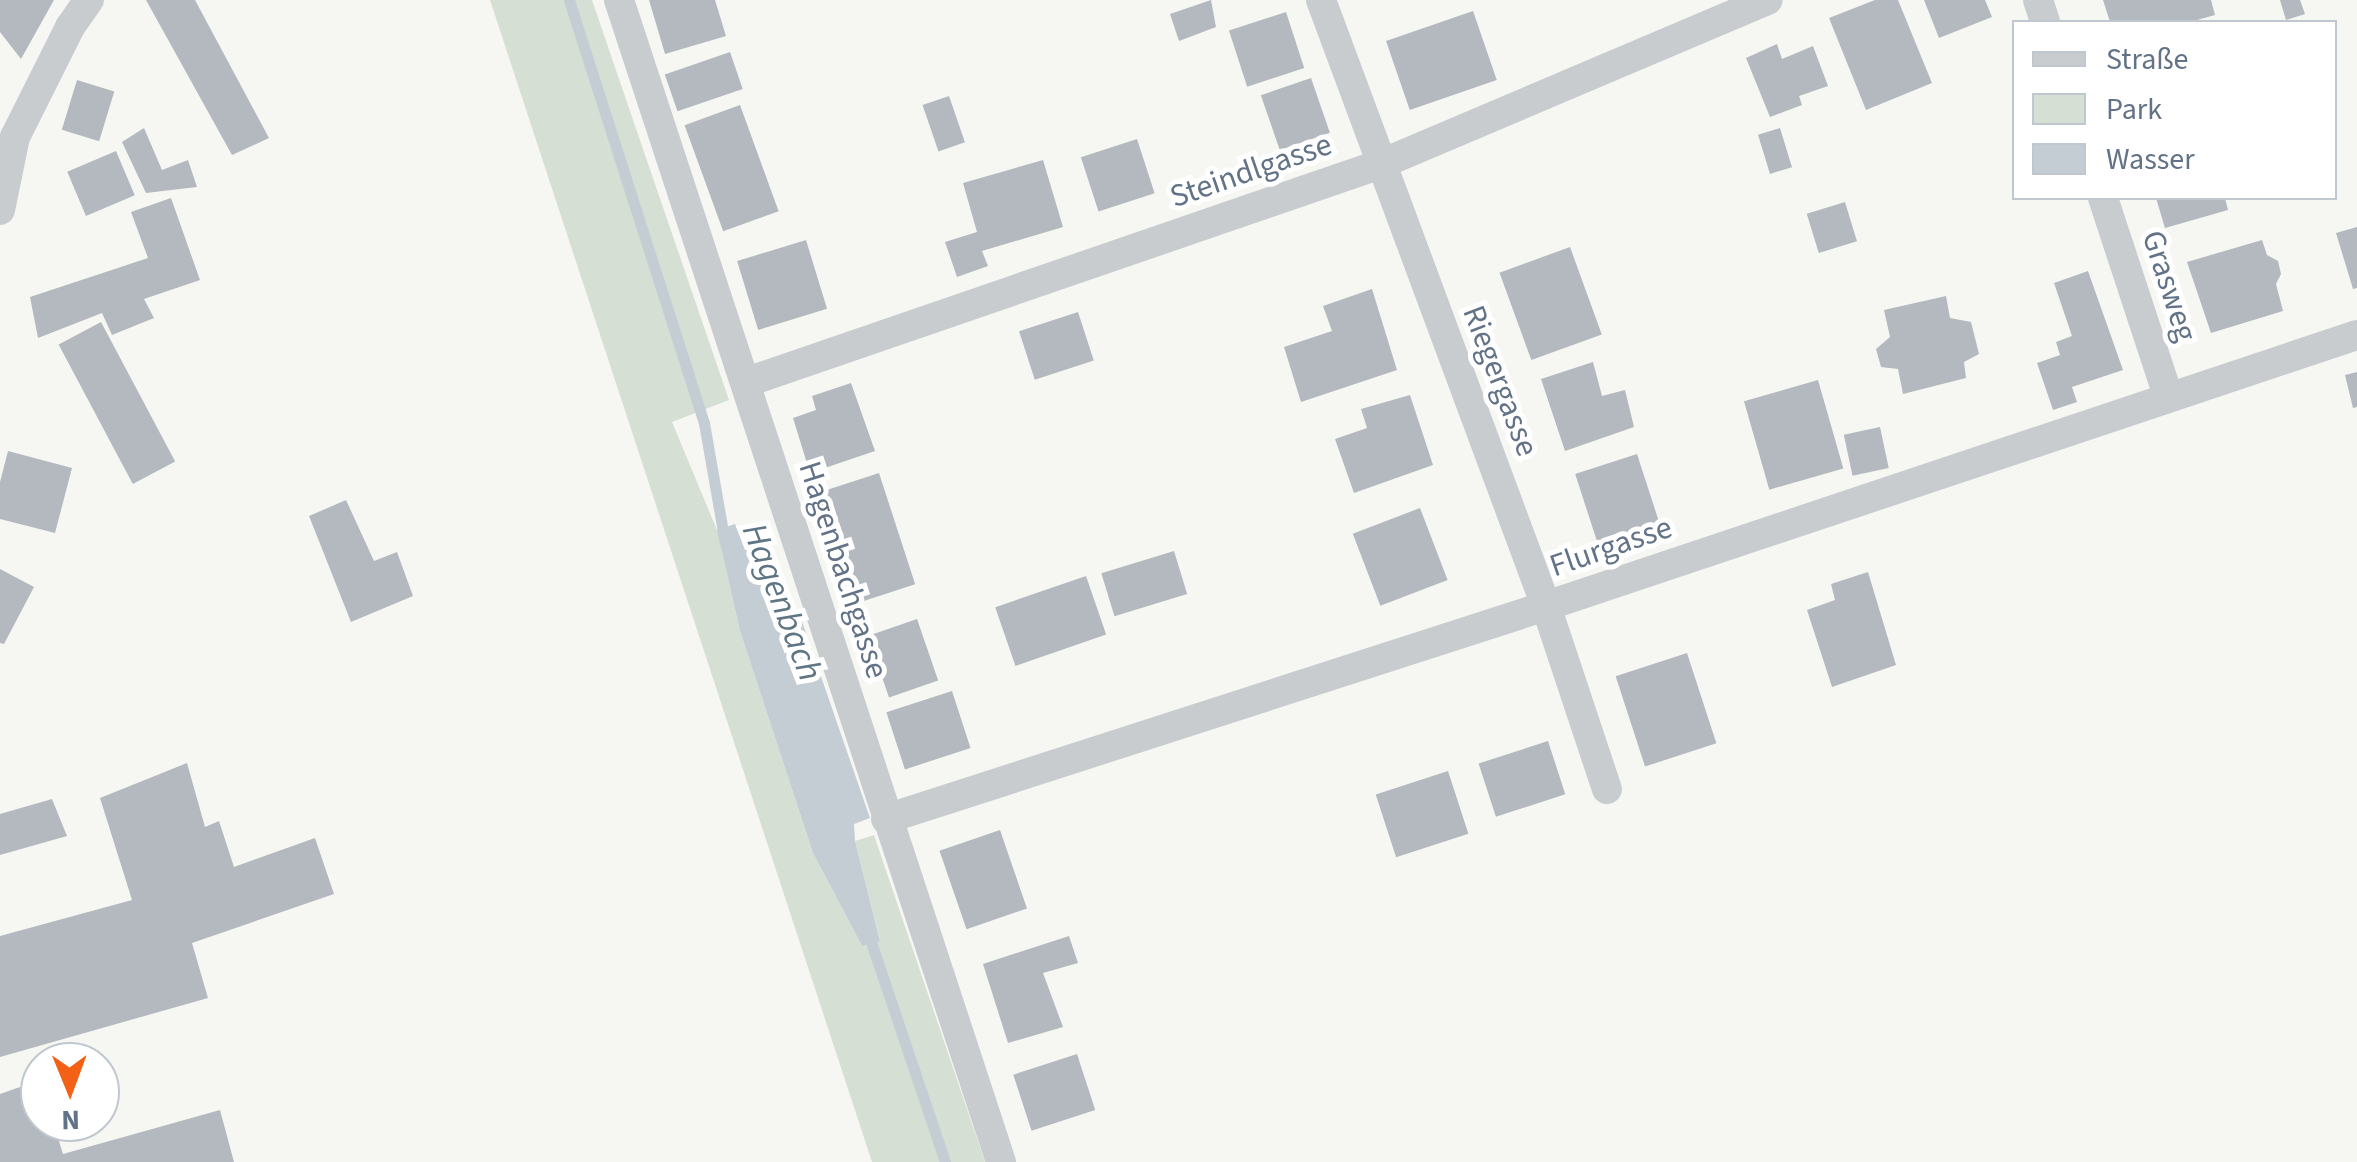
<!DOCTYPE html>
<meta charset="utf-8">
<style>
body{margin:0}
#map{position:relative;width:2357px;height:1162px;overflow:hidden;background:#f6f7f3;font-family:"Source Sans 3",sans-serif}
div>[style]{position:absolute}
.green>*{inset:0;background:#d6dfd3}
.water>*{inset:0;background:#c4cdd3}
.stream>*{height:11px;margin:-5.5px;padding:0 5.5px;transform-origin:5.5px;border-radius:5.5px;background:#c4cdd3}
.building>*{inset:0;background:#b3b9bf;transform-origin:0 0}
.minor>*{height:30px;margin:-15px;padding:0 15px;transform-origin:15px;border-radius:15px;background:#c9cccf}
span{translate:-50% -50%;white-space:nowrap;text-align:center;line-height:1.15;-webkit-text-stroke:10px #fff;paint-order:stroke}
.street-label{font-size:32px;color:#637387}
.water-label{font-size:35px;color:#5f7583;font-style:italic}
.legend{position:absolute;left:2012px;top:20px;width:325px;height:180px;box-sizing:border-box;background:#fff;border:2px solid #c1c7cf;margin:0;padding:12px 18px;list-style:none;font-size:30px;color:#637387}
.legend li{display:flex;align-items:center;gap:20px;height:50px}
.legend b{width:50px;border:2px solid #c1c7cf}
.north{position:absolute;left:20px;top:1042px;width:100px;height:100px;box-sizing:border-box;background:#fff;border:2px solid #c1c7cf;border-radius:50%;rotate:179deg;font-size:28px;font-weight:700;line-height:40px;text-align:center;color:#637387}
.north::after{content:'';display:block;margin:auto;width:35px;height:45px;background:#f36117;clip-path:polygon(50% 0,100% 100%,50% 72%,0 100%)}
</style>
<div id="map">
<div class="green">
<div style="clip-path:polygon(490px 0,592px 0,729px 400px,672px 422px,717px 530px,740px 631px,813px 853px,862px 946px,880px 940px,855px 841px,874px 835px,985px 1162px,872px 1162px)"></div>
</div>
<div class="water">
<div style="clip-path:polygon(735px 524px,777px 616px,798px 610px,870px 818px,854px 824px,855px 841px,880px 941px,862px 946px,813px 853px,740px 631px,717px 530px)"></div>
</div>
<div class="stream">
<div style="left:569px;top:0;width:444px;rotate:72.3deg"></div>
<div style="left:704px;top:423px;width:122px;rotate:80.1deg"></div>
<div style="left:867px;top:930px;width:245px;rotate:71.4deg"></div>
</div>
<div class="building">
<div style="clip-path:polygon(0 0,54px 0,21px 59px,0 32px)"></div>
<div style="clip-path:polygon(146px 0,195px 0,269px 138px,232px 155px)"></div>
<div style="clip-path:polygon(649px 0,715px 0,726px 36px,665px 54px)"></div>
<div style="clip-path:polygon(1211px 0,1216px 27px,1179px 41px,1170px 14px)"></div>
<div style="clip-path:polygon(1875px 0,1898px 0,1932px 83px,1866px 110px,1829px 18px)"></div>
<div style="clip-path:polygon(1924px 0,1985px 0,1992px 17px,1939px 38px)"></div>
<div style="clip-path:polygon(2103px 0,2211px 0,2215px 15px,2190px 22px,2110px 22px)"></div>
<div style="clip-path:polygon(2280px 0,2300px 0,2305px 14px,2286px 20px)"></div>
<div style="left:1473px;top:11px;width:73px;height:92px;rotate:71deg"></div>
<div style="left:1286px;top:12px;width:59px;height:60px;rotate:72deg"></div>
<div style="clip-path:polygon(1777px 44px,1782px 59px,1813px 46px,1828px 86px,1799px 96px,1802px 105px,1770px 117px,1746px 58px)"></div>
<div style="left:730px;top:52px;width:39px;height:69px;rotate:71deg"></div>
<div style="left:1311px;top:78px;width:58px;height:53px;rotate:71deg"></div>
<div style="left:77px;top:80px;width:39px;height:52px;rotate:17deg"></div>
<div style="left:949px;top:96px;width:49px;height:28px;rotate:71deg"></div>
<div style="left:740px;top:105px;width:113px;height:59px;rotate:70deg"></div>
<div style="clip-path:polygon(144px 128px,162px 170px,188px 160px,197px 187px,146px 193px,122px 142px)"></div>
<div style="left:1780px;top:128px;width:41px;height:23px;rotate:73deg"></div>
<div style="left:1137px;top:139px;width:57px;height:59px;rotate:72deg"></div>
<div style="left:116px;top:151px;width:48px;height:53px;rotate:67deg"></div>
<div style="clip-path:polygon(1043px 160px,1063px 227px,982px 251px,988px 266px,957px 277px,945px 242px,977px 232px,963px 183px)"></div>
<div style="clip-path:polygon(171px 198px,200px 280px,144px 299px,154px 318px,112px 335px,102px 313px,38px 338px,30px 297px,148px 258px,131px 212px)"></div>
<div style="clip-path:polygon(2156px 198px,2225px 198px,2228px 210px,2165px 228px)"></div>
<div style="left:1845px;top:202px;width:41px;height:40px;rotate:73deg"></div>
<div style="clip-path:polygon(2357px 227px,2357px 288px,2353px 289px,2336px 233px)"></div>
<div style="left:806px;top:240px;width:72px;height:72px;rotate:73deg"></div>
<div style="clip-path:polygon(2262px 240px,2267px 255px,2278px 261px,2281px 274px,2276px 284px,2283px 311px,2211px 333px,2187px 262px)"></div>
<div style="left:1570px;top:247px;width:93px;height:75px;rotate:70deg"></div>
<div style="clip-path:polygon(2088px 271px,2123px 370px,2072px 387px,2077px 402px,2053px 410px,2037px 363px,2060px 355px,2056px 342px,2072px 336px,2054px 283px)"></div>
<div style="clip-path:polygon(1372px 289px,1397px 370px,1301px 402px,1284px 347px,1332px 331px,1323px 306px)"></div>
<div style="clip-path:polygon(1946px 296px,1950px 318px,1971px 322px,1979px 354px,1964px 362px,1966px 378px,1903px 394px,1898px 369px,1881px 367px,1876px 349px,1890px 337px,1884px 310px)"></div>
<div style="left:1078px;top:312px;width:51px;height:62px;rotate:72deg"></div>
<div style="left:101px;top:322px;width:158px;height:48px;rotate:62deg"></div>
<div style="clip-path:polygon(1593px 362px,1602px 396px,1625px 390px,1634px 427px,1565px 451px,1541px 379px)"></div>
<div style="clip-path:polygon(2357px 372px,2357px 407px,2353px 408px,2345px 375px)"></div>
<div style="left:1818px;top:380px;width:92px;height:77px;rotate:74deg"></div>
<div style="clip-path:polygon(851px 383px,875px 451px,810px 473px,793px 418px,816px 410px,812px 396px)"></div>
<div style="clip-path:polygon(1410px 395px,1433px 465px,1354px 493px,1335px 439px,1367px 428px,1361px 409px)"></div>
<div style="left:1880px;top:427px;width:42px;height:37px;rotate:78deg"></div>
<div style="clip-path:polygon(8px 451px,72px 468px,55px 533px,0 519px,0 482px)"></div>
<div style="left:1637px;top:454px;width:73px;height:65px;rotate:72deg"></div>
<div style="left:879px;top:473px;width:117px;height:67px;rotate:72deg"></div>
<div style="clip-path:polygon(346px 500px,374px 561px,397px 552px,413px 596px,351px 622px,309px 516px)"></div>
<div style="left:1420px;top:508px;width:77px;height:72px;rotate:69deg"></div>
<div style="left:1174px;top:551px;width:45px;height:76px;rotate:73deg"></div>
<div style="clip-path:polygon(0 569px,34px 587px,4px 644px,0 643px)"></div>
<div style="clip-path:polygon(1868px 572px,1896px 665px,1832px 687px,1807px 610px,1835px 600px,1831px 584px)"></div>
<div style="left:1086px;top:576px;width:62px;height:96px;rotate:71deg"></div>
<div style="left:917px;top:619px;width:65px;height:52px;rotate:71deg"></div>
<div style="left:1687px;top:653px;width:95px;height:75px;rotate:72deg"></div>
<div style="left:952px;top:691px;width:60px;height:69px;rotate:72deg"></div>
<div style="left:1548px;top:741px;width:56px;height:73px;rotate:72deg"></div>
<div style="clip-path:polygon(187px 763px,205px 827px,219px 821px,234px 867px,315px 838px,334px 894px,192px 943px,208px 998px,0 1057px,0 936px,132px 900px,100px 798px)"></div>
<div style="left:1448px;top:771px;width:66px;height:76px;rotate:72deg"></div>
<div style="clip-path:polygon(52px 799px,67px 836px,0 855px,0 814px)"></div>
<div style="left:1000px;top:830px;width:83px;height:64px;rotate:71deg"></div>
<div style="clip-path:polygon(1069px 936px,1078px 963px,1043px 973px,1063px 1027px,1008px 1043px,983px 964px)"></div>
<div style="left:1077px;top:1054px;width:59px;height:67px;rotate:72deg"></div>
<div style="clip-path:polygon(40px 1080px,40px 1122px,53px 1122px,63px 1154px,220px 1110px,234px 1162px,0 1162px,0 1094px)"></div>
</div>
<div class="minor">
<div style="left:619px;top:0;width:1223px;rotate:71.8deg"></div>
<div style="left:1321px;top:0;width:646px;rotate:69.63deg"></div>
<div style="left:1546px;top:606px;width:193px;rotate:71.6deg"></div>
<div style="left:2038px;top:0;width:23px;rotate:72deg"></div>
<div style="left:2103px;top:198px;width:208px;rotate:71.8deg"></div>
<div style="left:0;top:210px;width:75px;rotate:-78.4deg"></div>
<div style="left:15px;top:137px;width:123px;rotate:-63.4deg"></div>
<div style="left:70px;top:27px;width:33px;rotate:-55deg"></div>
<div style="left:747px;top:382px;width:670px;rotate:-18.98deg"></div>
<div style="left:1381px;top:164px;width:420px;rotate:-23deg"></div>
<div style="left:886px;top:819px;width:694px;rotate:-17.89deg"></div>
<div style="left:1546px;top:606px;width:855px;rotate:-18.48deg"></div>
</div>
<div class="street-label">
<span style="left:1251px;top:171px;rotate:-19deg">Steindlgasse</span>
<span style="left:2169px;top:286px;rotate:72deg">Grasweg</span>
<span style="left:1500px;top:381px;rotate:69deg">Riegergasse</span>
<span style="left:1611px;top:547px;rotate:-19deg">Flurgasse</span>
<span style="left:843px;top:570px;rotate:72deg">Hagenbachgasse</span>
</div>
<div class="water-label">
<span style="left:782px;top:602px;rotate:69deg">Hagenbach</span>
</div>
<ul class="legend">
<li><b style="height:12px;background:#c9cccf"></b>Straße</li>
<li><b style="height:28px;background:#d6dfd3"></b>Park</li>
<li><b style="height:28px;background:#c4cdd3"></b>Wasser</li>
</ul>
<div class="north">N</div>
</div>
